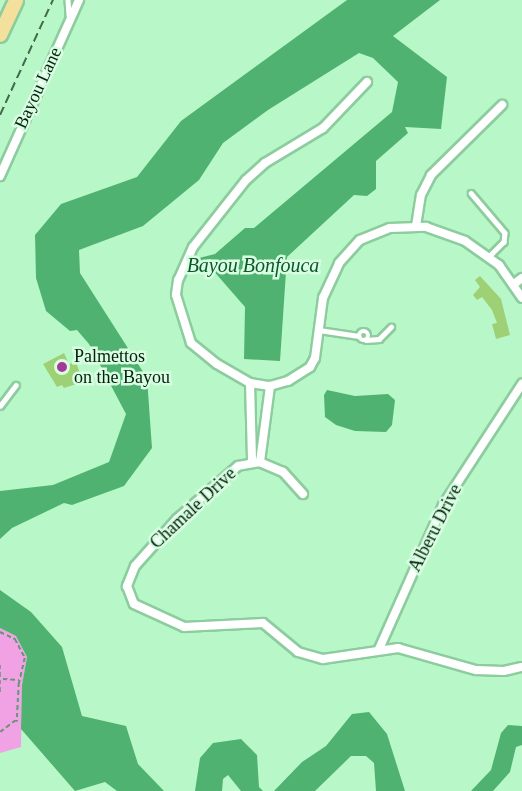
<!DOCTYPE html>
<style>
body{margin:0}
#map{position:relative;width:522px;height:791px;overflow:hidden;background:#b8f8c8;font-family:Georgia,serif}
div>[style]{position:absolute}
.green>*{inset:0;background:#f1a2e5}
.water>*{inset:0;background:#4fb271}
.building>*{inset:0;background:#9ed175}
.path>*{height:1.5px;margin-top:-0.75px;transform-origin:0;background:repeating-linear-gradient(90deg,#669573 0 4.5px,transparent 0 7.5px)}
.roads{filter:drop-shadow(2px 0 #8dcc9e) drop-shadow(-2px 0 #8dcc9e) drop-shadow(0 2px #8dcc9e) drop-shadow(0 -2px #8dcc9e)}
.lane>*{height:4.5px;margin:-2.25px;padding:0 2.25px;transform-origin:2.25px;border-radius:2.25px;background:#fff}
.lane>.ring{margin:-2.25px;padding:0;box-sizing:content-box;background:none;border:4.5px solid #fff;border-radius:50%}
.street>*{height:8px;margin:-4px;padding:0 4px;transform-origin:4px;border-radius:4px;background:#fff}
.primary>*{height:14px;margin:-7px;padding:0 7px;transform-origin:7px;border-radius:7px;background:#f4e09d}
.rail>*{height:2px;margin-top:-1px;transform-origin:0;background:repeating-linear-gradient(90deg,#436a4e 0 9px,transparent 0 13.5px)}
.dots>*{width:16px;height:16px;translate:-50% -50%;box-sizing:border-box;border:3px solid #d8fee1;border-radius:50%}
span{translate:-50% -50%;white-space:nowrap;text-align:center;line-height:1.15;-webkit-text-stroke:5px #d8fee1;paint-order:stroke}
.street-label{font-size:18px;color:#051f0e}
.poi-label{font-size:18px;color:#051f0e}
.left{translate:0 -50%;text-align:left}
.water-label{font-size:20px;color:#0d572d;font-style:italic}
</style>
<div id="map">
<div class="green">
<div style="clip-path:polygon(0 628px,16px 636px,27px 657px,22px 685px,21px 747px,0 753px)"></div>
</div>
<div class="water">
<div style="clip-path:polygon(347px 0,440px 0,393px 36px,447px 77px,441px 129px,405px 127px,408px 133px,376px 161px,376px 189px,367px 196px,354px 195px,287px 257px,280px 361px,244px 359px,245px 307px,211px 268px,203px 268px,195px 259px,215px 254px,245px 228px,254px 228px,392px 112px,398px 82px,373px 58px,359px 53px,268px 110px,223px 143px,199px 180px,143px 226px,79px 250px,80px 273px,147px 378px,152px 448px,124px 486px,72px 505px,64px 503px,12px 528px,0 539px,0 491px,53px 485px,109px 462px,126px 414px,89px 344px,77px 330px,70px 331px,46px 311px,36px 278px,35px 235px,61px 204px,137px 177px,181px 121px)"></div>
<div style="clip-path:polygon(327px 390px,355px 396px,388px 394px,395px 400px,392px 425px,386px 432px,355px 431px,336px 425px,325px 417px,324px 395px)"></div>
<div style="clip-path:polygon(0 590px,31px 612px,62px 647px,82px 716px,126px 726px,138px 764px,164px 791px,117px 791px,105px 782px,75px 791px,21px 729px,22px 685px,27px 657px,16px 636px,0 628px)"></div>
<div style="clip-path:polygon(369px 712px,387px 734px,405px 791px,376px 791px,374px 763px,366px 756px,351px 756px,315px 791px,274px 791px,302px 762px,326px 746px,352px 714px)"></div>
<div style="clip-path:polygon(508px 725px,522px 726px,522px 745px,516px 747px,510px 772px,493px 791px,471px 791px,491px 770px,501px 733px)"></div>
<div style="clip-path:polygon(241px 739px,257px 755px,259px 787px,263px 791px,241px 791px,228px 775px,223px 779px,222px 791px,195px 791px,200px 758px,213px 743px)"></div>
</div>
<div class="building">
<div style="clip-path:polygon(480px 276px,501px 299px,510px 335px,496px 339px,492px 324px,497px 323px,492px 310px,482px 297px,477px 300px,473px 295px,480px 287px,475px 280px)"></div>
<div style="clip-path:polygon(64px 353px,69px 364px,76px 362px,83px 382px,64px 388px,62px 385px,57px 387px,43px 364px)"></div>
</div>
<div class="path">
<div style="left:0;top:632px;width:17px;rotate:25deg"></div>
<div style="left:15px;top:639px;width:21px;rotate:62deg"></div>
<div style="left:25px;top:658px;width:26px;rotate:103deg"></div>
<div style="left:19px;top:683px;width:39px;rotate:93deg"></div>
<div style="left:0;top:665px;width:29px;rotate:90deg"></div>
<div style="left:3px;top:679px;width:16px;rotate:4deg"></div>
<div style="left:0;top:732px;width:21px;rotate:-37deg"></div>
</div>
<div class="roads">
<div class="lane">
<div style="left:68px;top:0;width:15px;rotate:86deg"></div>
<div style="left:471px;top:193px;width:52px;rotate:49.6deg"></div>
<div style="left:505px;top:233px;width:9px;rotate:96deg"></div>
<div style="left:504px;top:242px;width:20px;rotate:135deg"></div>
<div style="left:319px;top:330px;width:40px;rotate:8.5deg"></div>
<div class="ring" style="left:359px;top:331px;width:5.5px;height:5.5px"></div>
<div style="left:366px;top:340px;width:13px;rotate:-4deg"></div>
<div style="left:379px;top:339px;width:17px;rotate:-45deg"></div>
<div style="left:0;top:406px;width:26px;rotate:-53deg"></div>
</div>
<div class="street">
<div style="left:367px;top:82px;width:64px;rotate:133.7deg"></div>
<div style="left:323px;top:128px;width:68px;rotate:148.9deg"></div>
<div style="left:265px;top:163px;width:25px;rotate:138deg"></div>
<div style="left:246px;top:180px;width:85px;rotate:128.3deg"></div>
<div style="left:193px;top:247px;width:36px;rotate:114deg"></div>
<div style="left:178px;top:280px;width:15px;rotate:98deg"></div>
<div style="left:176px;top:295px;width:50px;rotate:72.6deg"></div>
<div style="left:191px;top:343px;width:33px;rotate:39deg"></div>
<div style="left:217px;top:364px;width:38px;rotate:30deg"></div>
<div style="left:250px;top:383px;width:20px;rotate:9deg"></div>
<div style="left:270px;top:386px;width:19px;rotate:-16deg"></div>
<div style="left:288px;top:381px;width:26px;rotate:-32deg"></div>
<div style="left:310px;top:367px;width:10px;rotate:-61deg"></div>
<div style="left:315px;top:358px;width:61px;rotate:-82.4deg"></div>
<div style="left:323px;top:298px;width:38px;rotate:-65deg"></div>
<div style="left:339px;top:263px;width:31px;rotate:-48deg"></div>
<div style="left:360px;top:240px;width:32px;rotate:-22deg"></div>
<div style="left:390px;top:228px;width:36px;rotate:-2deg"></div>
<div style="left:426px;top:227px;width:41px;rotate:19.7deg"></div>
<div style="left:465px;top:241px;width:42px;rotate:35.2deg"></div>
<div style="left:499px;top:265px;width:40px;rotate:55.1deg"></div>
<div style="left:0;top:176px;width:193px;rotate:-65.8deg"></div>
<div style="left:416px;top:226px;width:31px;rotate:-81deg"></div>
<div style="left:421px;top:195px;width:22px;rotate:-63deg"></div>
<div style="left:431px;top:175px;width:100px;rotate:-44.6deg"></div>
<div style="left:514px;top:284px;width:10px;rotate:-37deg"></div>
<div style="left:250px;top:383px;width:78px;rotate:88.5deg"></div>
<div style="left:260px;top:462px;width:77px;rotate:-82.5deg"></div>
<div style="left:303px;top:494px;width:30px;rotate:-132deg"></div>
<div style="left:283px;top:472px;width:25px;rotate:-157deg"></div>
<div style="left:260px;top:462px;width:22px;rotate:170deg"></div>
<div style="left:238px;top:466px;width:81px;rotate:139deg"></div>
<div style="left:177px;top:519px;width:63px;rotate:131.8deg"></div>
<div style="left:135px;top:566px;width:22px;rotate:112deg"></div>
<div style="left:127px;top:586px;width:19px;rotate:69deg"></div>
<div style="left:134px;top:604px;width:55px;rotate:24.7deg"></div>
<div style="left:184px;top:627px;width:79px;rotate:-2.9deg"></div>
<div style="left:263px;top:623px;width:45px;rotate:39.6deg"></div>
<div style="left:298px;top:652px;width:26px;rotate:16deg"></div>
<div style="left:323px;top:659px;width:76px;rotate:-8.3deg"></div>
<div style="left:398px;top:648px;width:81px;rotate:15.8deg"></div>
<div style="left:476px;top:670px;width:28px;rotate:2deg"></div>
<div style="left:504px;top:671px;width:18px;rotate:-13deg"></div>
<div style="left:379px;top:649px;width:158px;rotate:-66deg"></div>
<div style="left:443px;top:505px;width:145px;rotate:-56.9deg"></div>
</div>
<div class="primary">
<div style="left:0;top:35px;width:38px;rotate:-65deg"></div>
</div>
</div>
<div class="rail">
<div style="left:0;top:115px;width:127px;rotate:-65.3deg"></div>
</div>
<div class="dots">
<div style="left:62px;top:367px;background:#a53999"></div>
</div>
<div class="street-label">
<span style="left:38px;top:88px;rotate:-65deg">Bayou Lane</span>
<span style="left:193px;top:508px;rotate:-43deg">Chamale Drive</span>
<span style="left:435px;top:528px;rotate:-63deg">Alberu Drive</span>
</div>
<div class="poi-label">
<span class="left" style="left:74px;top:367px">Palmettos<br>on the Bayou</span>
</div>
<div class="water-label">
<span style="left:253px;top:265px">Bayou Bonfouca</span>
</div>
</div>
